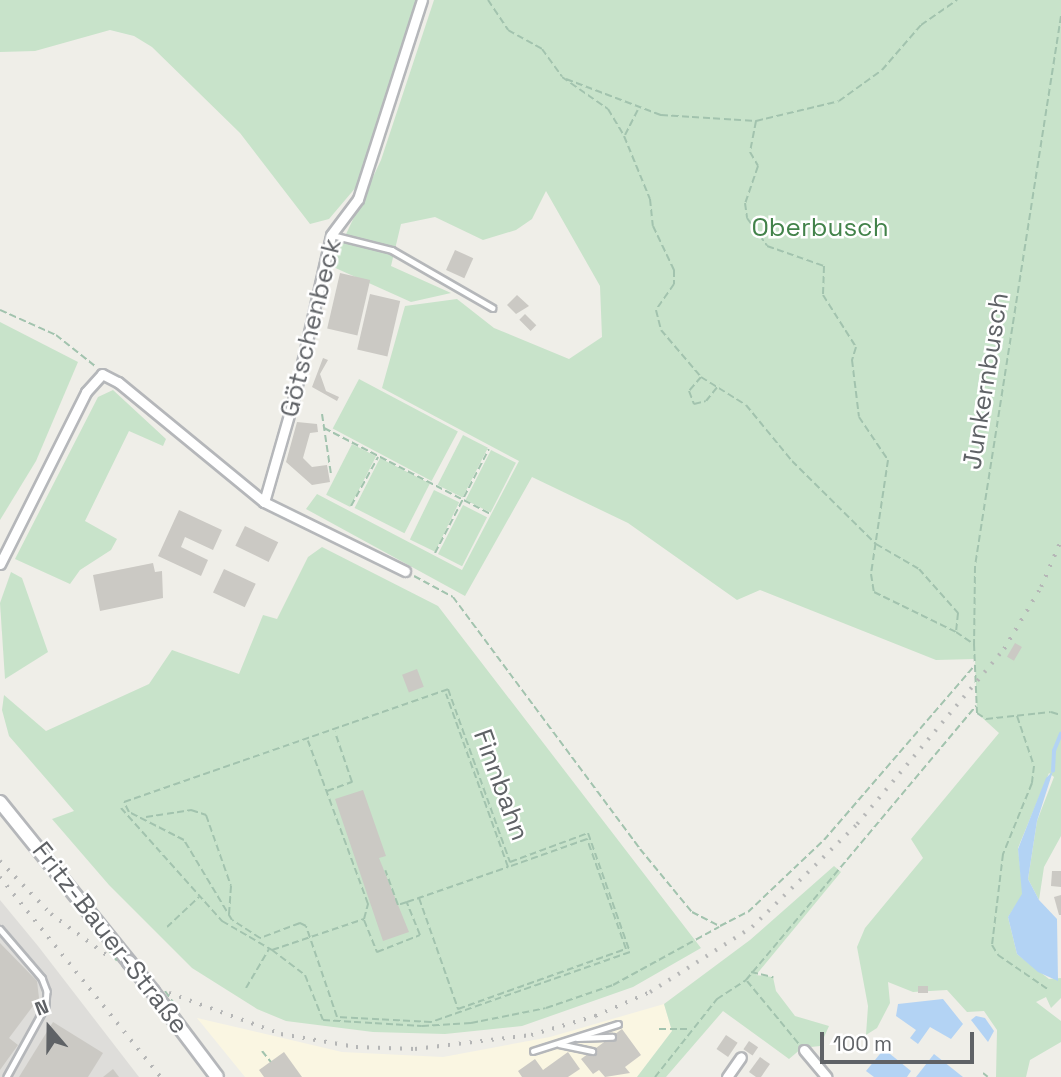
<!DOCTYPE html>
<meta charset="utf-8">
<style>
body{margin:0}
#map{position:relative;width:1061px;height:1077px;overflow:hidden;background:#efeee8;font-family:"Space Grotesk",sans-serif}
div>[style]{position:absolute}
.commercial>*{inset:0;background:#faf6e2}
.industrial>*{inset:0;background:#deddda}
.green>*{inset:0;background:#c8e3ca;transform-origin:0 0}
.water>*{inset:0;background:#b3d3f4}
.stream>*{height:3.5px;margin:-1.75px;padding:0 1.75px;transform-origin:1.75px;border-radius:1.75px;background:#b3d3f4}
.building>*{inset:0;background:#cbc9c4;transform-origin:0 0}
.path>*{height:2px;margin-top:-1px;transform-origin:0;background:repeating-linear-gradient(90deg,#a2c3ae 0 7px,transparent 0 10.5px)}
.roads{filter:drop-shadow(2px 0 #b5b7ba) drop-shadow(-2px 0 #b5b7ba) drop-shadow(0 2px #b5b7ba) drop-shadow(0 -2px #b5b7ba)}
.service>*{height:4.5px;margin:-2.25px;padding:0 2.25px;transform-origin:2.25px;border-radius:2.25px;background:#fff}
.minor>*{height:9px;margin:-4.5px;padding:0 4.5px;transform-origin:4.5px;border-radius:4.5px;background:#fff}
.secondary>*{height:12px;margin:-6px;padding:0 6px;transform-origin:6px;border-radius:6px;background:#fff}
.rail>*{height:3.5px;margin-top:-1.75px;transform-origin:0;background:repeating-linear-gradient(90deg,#b5b6b6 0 2px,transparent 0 11px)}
.path-bridge>*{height:2px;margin-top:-1px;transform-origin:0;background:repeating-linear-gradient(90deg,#a2c3ae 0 7px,transparent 0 10.5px)}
.bridges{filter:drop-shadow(2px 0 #b4b6ba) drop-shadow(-2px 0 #b4b6ba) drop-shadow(0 2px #b4b6ba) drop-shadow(0 -2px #b4b6ba)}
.secondary-bridge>*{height:12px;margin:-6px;padding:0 6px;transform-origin:6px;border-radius:6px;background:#fff}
span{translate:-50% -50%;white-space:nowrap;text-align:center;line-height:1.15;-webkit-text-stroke:5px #fff;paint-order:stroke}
.park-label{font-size:26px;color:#42824a}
.street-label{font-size:26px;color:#5f6266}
.north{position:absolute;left:14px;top:993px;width:70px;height:70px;-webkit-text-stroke:5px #fff;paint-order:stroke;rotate:340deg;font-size:19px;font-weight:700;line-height:28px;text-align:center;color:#5f6266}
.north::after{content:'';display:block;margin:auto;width:24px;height:32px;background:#5f6266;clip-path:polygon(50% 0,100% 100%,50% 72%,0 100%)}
.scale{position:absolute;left:820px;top:1032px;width:154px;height:32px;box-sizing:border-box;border:4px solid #5f6266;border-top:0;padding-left:9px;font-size:21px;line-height:24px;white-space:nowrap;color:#5f6266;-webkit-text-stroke:5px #fff;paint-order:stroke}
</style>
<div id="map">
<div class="commercial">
<div style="clip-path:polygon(664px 1004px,672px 1031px,637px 1077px,245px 1077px,197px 1018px,342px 1052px,443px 1057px,550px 1037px)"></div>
</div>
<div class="industrial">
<div style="clip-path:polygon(0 900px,38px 946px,139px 1077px,0 1077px)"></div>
</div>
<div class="green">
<div style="clip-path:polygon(0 0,419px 0,357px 186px,329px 219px,310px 224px,240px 133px,152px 47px,134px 36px,110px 30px,35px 51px,0 52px)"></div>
<div style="clip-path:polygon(434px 0,1061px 0,1061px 836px,1044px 867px,1039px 900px,1028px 879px,1037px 821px,1054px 777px,1049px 773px,1018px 848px,1023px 895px,1008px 917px,1017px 954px,1049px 979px,1061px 978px,1061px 998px,1051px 1008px,1046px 997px,1036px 1002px,1061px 1021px,1061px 1042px,1030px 1060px,1026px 1077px,996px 1077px,997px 1030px,984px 1011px,967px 1012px,947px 990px,913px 992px,888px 982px,890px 1003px,877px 1028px,866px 1035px,868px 1006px,857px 947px,865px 928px,923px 858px,911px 839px,999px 733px,977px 713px,975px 659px,936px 660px,760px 590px,737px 600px,628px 523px,532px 477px,465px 596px,306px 509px,317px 494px,462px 570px,519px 461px,382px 388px,405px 306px,457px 299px,494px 328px,569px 359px,602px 337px,600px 286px,546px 191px,532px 219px,516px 230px,483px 240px,435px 217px,401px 224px,391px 266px,451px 293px,411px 302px,331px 266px,381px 160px)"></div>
<div style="clip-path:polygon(0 322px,78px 362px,36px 461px,0 520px)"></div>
<div style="left:359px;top:379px;width:112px;height:56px;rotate:28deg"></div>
<div style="clip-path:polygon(113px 390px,166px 439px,163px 446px,129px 431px,85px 521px,117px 539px,111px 550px,80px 570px,70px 584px,15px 559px,98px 397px)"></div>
<div style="left:463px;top:435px;width:28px;height:56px;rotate:27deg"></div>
<div style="left:352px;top:444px;width:27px;height:57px;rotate:27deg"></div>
<div style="left:491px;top:450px;width:28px;height:56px;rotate:27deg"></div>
<div style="left:380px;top:458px;width:56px;height:56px;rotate:27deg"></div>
<div style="left:434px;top:490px;width:28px;height:55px;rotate:26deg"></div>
<div style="left:463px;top:505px;width:27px;height:55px;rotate:27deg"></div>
<div style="clip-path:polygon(322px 547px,438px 606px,701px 948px,633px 987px,522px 1026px,445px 1034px,373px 1032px,286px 1021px,257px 1009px,192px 968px,109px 885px,52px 819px,74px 811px,9px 736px,2px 710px,4px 695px,46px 731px,149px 684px,172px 650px,239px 674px,263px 615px,277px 619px,308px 557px)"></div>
<div style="clip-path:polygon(11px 572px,22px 578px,48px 652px,5px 679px,0 603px)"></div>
<div style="clip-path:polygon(834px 866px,841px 872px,756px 975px,773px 977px,776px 991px,795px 1016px,829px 1026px,820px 1046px,802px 1048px,789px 1059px,723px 1011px,666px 1077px,637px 1077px,672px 1031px,664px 1004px,750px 940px)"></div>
</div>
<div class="water">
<div style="clip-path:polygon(1053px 771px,1037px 821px,1028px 879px,1039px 900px,1057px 919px,1058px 981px,1038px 972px,1017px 954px,1008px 917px,1022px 894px,1018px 849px,1046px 778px)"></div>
<div style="clip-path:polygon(943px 999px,963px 1024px,951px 1039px,930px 1027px,918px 1044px,910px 1038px,916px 1030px,896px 1016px,898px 1004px)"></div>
<div style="clip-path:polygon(976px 1016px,985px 1018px,994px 1031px,988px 1042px,971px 1020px)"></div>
<div style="clip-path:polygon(884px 1049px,911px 1071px,907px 1077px,874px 1077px,866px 1071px)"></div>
<div style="clip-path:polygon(934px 1054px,963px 1077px,916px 1077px)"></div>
</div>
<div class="stream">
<div style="left:1053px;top:771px;width:20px;rotate:-87deg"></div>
<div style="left:1054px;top:751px;width:18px;rotate:-68deg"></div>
</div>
<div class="building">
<div style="left:455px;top:250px;width:20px;height:22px;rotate:24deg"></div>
<div style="left:340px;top:273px;width:31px;height:57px;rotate:13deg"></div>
<div style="left:370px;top:294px;width:31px;height:57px;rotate:13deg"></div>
<div style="clip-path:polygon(517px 295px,529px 306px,516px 314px,507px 305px)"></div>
<div style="left:525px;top:314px;width:16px;height:8px;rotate:45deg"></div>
<div style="clip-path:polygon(323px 358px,328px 360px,320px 374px,326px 391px,339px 397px,337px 401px,312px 387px)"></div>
<div style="clip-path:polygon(297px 422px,317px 424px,318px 432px,310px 433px,303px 458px,312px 467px,327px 465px,330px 482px,312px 485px,286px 462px)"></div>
<div style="clip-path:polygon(179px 510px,222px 530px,213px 550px,185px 537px,181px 547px,208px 560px,201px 576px,158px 556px)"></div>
<div style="left:245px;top:526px;width:37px;height:22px;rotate:26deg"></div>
<div style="clip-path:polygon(153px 563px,155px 572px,162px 571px,163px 598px,100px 611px,93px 575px)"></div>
<div style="left:224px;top:569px;width:35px;height:26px;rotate:25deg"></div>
<div style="left:1015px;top:643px;width:8px;height:16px;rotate:30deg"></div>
<div style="left:417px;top:669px;width:19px;height:16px;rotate:69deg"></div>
<div style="clip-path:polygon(363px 790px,386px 856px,379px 858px,409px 932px,383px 941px,335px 799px)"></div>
<div style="clip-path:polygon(1052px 871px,1061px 871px,1061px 887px,1051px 886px)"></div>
<div style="clip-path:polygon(1061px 895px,1061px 915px,1059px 915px,1054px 897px)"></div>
<div style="clip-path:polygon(0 943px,37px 981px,39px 998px,9px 1038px,18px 1045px,0 1070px)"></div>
<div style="left:928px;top:986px;width:7px;height:10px;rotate:90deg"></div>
<div style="clip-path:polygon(53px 1022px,103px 1053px,88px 1077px,19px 1077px)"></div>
<div style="clip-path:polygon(622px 1029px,641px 1055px,625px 1067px,630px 1073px,605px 1077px,599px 1070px,593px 1074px,581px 1059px)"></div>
<div style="left:726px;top:1035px;width:14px;height:17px;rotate:34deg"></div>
<div style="left:749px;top:1041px;width:11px;height:10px;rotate:34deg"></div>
<div style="clip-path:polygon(284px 1052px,302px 1077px,264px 1077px,259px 1070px)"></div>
<div style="clip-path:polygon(568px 1052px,580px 1069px,568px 1077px,522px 1077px,518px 1071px,535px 1059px,543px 1070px)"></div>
<div style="clip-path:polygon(760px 1057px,770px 1064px,761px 1077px,756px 1077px,749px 1072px)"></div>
<div style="clip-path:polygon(113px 1069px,119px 1077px,103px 1077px)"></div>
</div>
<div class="path">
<div style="left:488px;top:0;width:36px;rotate:56deg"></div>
<div style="left:508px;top:30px;width:39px;rotate:29deg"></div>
<div style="left:542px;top:49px;width:34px;rotate:54deg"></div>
<div style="left:562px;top:77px;width:56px;rotate:34.8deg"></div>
<div style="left:608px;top:109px;width:31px;rotate:59deg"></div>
<div style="left:624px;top:136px;width:68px;rotate:67.6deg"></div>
<div style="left:650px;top:199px;width:27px;rotate:84deg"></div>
<div style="left:653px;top:226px;width:49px;rotate:64.5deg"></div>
<div style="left:674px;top:270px;width:14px;rotate:90deg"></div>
<div style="left:674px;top:284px;width:32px;rotate:125deg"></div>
<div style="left:656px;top:310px;width:21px;rotate:76deg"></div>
<div style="left:661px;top:330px;width:62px;rotate:49.6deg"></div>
<div style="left:701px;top:377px;width:53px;rotate:31.9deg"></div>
<div style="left:746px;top:405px;width:72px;rotate:50.6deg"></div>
<div style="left:792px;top:461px;width:118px;rotate:44.7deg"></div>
<div style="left:876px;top:544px;width:50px;rotate:30.2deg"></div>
<div style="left:919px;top:569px;width:59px;rotate:48.4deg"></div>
<div style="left:958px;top:613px;width:19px;rotate:96deg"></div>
<div style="left:956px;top:632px;width:22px;rotate:34deg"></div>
<div style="left:1061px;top:16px;width:557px;rotate:98.89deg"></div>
<div style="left:975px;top:566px;width:78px;rotate:90.7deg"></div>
<div style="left:974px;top:644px;width:69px;rotate:87.5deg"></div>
<div style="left:977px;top:713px;width:11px;rotate:34deg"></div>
<div style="left:986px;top:719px;width:65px;rotate:-6.1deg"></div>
<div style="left:1051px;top:712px;width:10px;rotate:17deg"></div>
<div style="left:566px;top:79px;width:102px;rotate:20.8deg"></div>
<div style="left:661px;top:115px;width:95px;rotate:3.6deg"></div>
<div style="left:756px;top:121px;width:85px;rotate:-13.5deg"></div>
<div style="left:839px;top:101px;width:53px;rotate:-35.8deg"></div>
<div style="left:882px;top:70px;width:60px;rotate:-49.1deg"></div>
<div style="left:921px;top:25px;width:44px;rotate:-34.8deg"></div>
<div style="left:756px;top:121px;width:32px;rotate:101deg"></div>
<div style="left:750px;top:152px;width:16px;rotate:60deg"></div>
<div style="left:758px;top:166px;width:39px;rotate:109deg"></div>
<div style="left:745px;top:203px;width:15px;rotate:82deg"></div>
<div style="left:747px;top:218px;width:34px;rotate:54deg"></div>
<div style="left:767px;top:246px;width:60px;rotate:19.3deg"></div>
<div style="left:824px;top:266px;width:29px;rotate:92deg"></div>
<div style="left:823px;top:295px;width:62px;rotate:57.6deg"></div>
<div style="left:856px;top:347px;width:14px;rotate:107deg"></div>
<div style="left:852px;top:360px;width:57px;rotate:83deg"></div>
<div style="left:859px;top:417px;width:52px;rotate:56deg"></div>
<div style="left:888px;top:460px;width:115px;rotate:98.5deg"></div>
<div style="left:871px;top:574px;width:18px;rotate:81deg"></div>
<div style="left:874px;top:592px;width:91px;rotate:26deg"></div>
<div style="left:625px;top:135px;width:28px;rotate:-63deg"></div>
<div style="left:0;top:310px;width:61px;rotate:24.1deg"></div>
<div style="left:56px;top:335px;width:50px;rotate:38.5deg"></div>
<div style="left:701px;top:377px;width:18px;rotate:131deg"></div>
<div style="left:689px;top:391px;width:14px;rotate:69deg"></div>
<div style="left:694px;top:404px;width:12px;rotate:-14deg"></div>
<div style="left:706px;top:401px;width:21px;rotate:-51deg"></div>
<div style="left:322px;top:414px;width:61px;rotate:81.5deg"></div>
<div style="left:324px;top:428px;width:186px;rotate:27.3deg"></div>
<div style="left:351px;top:506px;width:56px;rotate:-61.1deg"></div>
<div style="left:435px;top:553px;width:117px;rotate:-62.6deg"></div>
<div style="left:414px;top:576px;width:44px;rotate:28.3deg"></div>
<div style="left:453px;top:597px;width:314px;rotate:53.4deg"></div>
<div style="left:640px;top:849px;width:82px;rotate:50.5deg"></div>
<div style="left:692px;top:912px;width:31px;rotate:27deg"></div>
<div style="left:720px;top:926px;width:31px;rotate:-27deg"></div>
<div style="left:748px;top:912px;width:105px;rotate:-43.5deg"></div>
<div style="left:824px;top:840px;width:231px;rotate:-49.2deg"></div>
<div style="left:448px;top:689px;width:184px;rotate:70.3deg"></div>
<div style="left:510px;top:862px;width:83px;rotate:-20.4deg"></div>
<div style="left:588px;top:833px;width:126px;rotate:70.6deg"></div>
<div style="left:630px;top:952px;width:211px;rotate:160.6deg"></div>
<div style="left:431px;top:1022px;width:94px;rotate:-177deg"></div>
<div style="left:337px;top:1017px;width:96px;rotate:-108.8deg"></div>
<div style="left:306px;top:926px;width:7px;rotate:-153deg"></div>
<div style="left:300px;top:923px;width:43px;rotate:159.4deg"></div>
<div style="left:260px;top:938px;width:33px;rotate:-147deg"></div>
<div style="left:232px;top:920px;width:93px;rotate:-121deg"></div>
<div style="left:184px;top:840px;width:62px;rotate:-153deg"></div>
<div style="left:129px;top:812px;width:11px;rotate:-117deg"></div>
<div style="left:124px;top:802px;width:343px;rotate:-19.2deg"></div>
<div style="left:1017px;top:716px;width:53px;rotate:71.2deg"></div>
<div style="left:1034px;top:766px;width:17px;rotate:97deg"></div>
<div style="left:1032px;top:783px;width:77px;rotate:112.2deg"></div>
<div style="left:1003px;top:854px;width:92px;rotate:96.9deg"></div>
<div style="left:992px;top:945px;width:12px;rotate:59deg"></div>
<div style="left:998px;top:955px;width:62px;rotate:34.5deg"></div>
<div style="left:327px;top:791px;width:27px;rotate:-20deg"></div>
<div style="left:352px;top:782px;width:53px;rotate:-108.8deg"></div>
<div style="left:121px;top:808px;width:152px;rotate:48.2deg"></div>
<div style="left:222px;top:921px;width:58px;rotate:30.1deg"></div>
<div style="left:272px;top:950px;width:97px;rotate:-18.6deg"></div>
<div style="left:364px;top:919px;width:16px;rotate:-75deg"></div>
<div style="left:368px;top:904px;width:174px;rotate:-110.2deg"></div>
<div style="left:146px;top:817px;width:46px;rotate:-8.8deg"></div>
<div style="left:191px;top:810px;width:16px;rotate:18deg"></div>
<div style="left:206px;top:815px;width:75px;rotate:70.6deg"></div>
<div style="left:231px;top:886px;width:29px;rotate:94deg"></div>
<div style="left:419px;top:898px;width:118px;rotate:70.6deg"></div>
<div style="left:458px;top:1009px;width:178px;rotate:-19.7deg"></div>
<div style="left:626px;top:949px;width:117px;rotate:-109.5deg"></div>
<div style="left:587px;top:839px;width:84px;rotate:160.5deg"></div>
<div style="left:407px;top:902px;width:107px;rotate:-19.1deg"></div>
<div style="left:508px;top:867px;width:184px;rotate:-109.7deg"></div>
<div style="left:364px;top:920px;width:35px;rotate:68deg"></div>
<div style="left:377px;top:952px;width:46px;rotate:-21.6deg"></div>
<div style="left:420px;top:935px;width:35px;rotate:-112deg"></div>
<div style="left:407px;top:902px;width:9px;rotate:162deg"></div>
<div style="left:398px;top:905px;width:37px;rotate:-110deg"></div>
<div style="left:167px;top:927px;width:44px;rotate:-43.2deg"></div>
<div style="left:272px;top:950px;width:41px;rotate:37.1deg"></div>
<div style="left:305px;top:975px;width:48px;rotate:68.2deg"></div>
<div style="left:323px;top:1020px;width:99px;rotate:3.5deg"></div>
<div style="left:422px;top:1026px;width:49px;rotate:-3.5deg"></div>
<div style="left:471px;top:1023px;width:76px;rotate:-11.3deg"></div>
<div style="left:546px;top:1008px;width:71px;rotate:-18.9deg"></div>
<div style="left:613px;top:985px;width:121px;rotate:-28.7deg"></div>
<div style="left:751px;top:972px;width:23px;rotate:13deg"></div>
<div style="left:747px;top:981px;width:82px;rotate:50.5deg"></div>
<div style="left:246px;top:988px;width:45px;rotate:-59.5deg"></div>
<div style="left:659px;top:1029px;width:30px"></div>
<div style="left:262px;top:1051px;width:14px;rotate:51deg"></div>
<div style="left:983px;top:1073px;width:6px;rotate:39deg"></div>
<div style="left:655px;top:1077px;width:100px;rotate:-51.5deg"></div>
<div style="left:717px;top:999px;width:35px;rotate:-33deg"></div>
<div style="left:746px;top:980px;width:358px;rotate:-50deg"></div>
</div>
<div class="roads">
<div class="service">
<div style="left:332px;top:235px;width:62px;rotate:14deg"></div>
<div style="left:392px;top:250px;width:116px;rotate:29.9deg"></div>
<div style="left:0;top:929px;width:65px;rotate:49.4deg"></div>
<div style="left:42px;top:978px;width:14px;rotate:69deg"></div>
<div style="left:47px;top:991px;width:15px;rotate:94deg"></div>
<div style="left:46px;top:1006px;width:81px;rotate:118.8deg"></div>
<div style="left:577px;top:1038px;width:35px;rotate:-2deg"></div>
<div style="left:559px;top:1044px;width:34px;rotate:12deg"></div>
<div style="left:533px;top:1051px;width:89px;rotate:-17.6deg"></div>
</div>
<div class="minor">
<div style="left:264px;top:502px;width:112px;rotate:-74deg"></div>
<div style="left:295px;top:394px;width:163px;rotate:-77.2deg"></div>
<div style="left:331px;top:235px;width:45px;rotate:-53.1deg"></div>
<div style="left:358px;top:199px;width:209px;rotate:-72.2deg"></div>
<div style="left:0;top:564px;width:192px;rotate:-63.4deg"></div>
<div style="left:86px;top:392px;width:24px;rotate:-48deg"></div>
<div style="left:102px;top:374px;width:18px;rotate:27deg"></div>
<div style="left:118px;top:382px;width:189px;rotate:39.4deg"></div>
<div style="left:264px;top:502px;width:157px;rotate:26.1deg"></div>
<div style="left:804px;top:1050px;width:35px;rotate:50deg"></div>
<div style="left:727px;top:1077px;width:24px;rotate:-55deg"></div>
</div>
<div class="secondary">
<div style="left:0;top:802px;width:206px;rotate:51.1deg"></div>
<div style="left:153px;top:992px;width:106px;rotate:53deg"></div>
</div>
</div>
<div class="rail">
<div style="left:0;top:861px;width:74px;rotate:46.1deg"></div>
<div style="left:51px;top:914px;width:71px;rotate:36.4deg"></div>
<div style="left:0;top:877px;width:257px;rotate:51.2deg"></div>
<div style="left:169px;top:993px;width:119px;rotate:20.1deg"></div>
<div style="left:281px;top:1034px;width:76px;rotate:9.8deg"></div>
<div style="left:356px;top:1047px;width:59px;rotate:1.9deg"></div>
<div style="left:415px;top:1049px;width:117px;rotate:-6.9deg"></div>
<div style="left:531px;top:1035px;width:67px;rotate:-16.5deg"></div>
<div style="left:595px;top:1016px;width:60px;rotate:-23.6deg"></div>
<div style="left:650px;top:992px;width:121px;rotate:-32.5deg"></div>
<div style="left:752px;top:927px;width:147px;rotate:-44.4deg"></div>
<div style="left:857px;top:824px;width:229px;rotate:-50deg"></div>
<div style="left:1004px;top:649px;width:72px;rotate:-59.2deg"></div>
<div style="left:1041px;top:587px;width:51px;rotate:-66.9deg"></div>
</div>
<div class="path-bridge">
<div style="left:107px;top:948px;width:16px;rotate:52deg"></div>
<div style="left:165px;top:991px;width:14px;rotate:54deg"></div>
</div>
<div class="bridges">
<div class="secondary-bridge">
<div style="left:129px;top:962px;width:38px;rotate:51deg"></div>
</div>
</div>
<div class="park-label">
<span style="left:820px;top:228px">Oberbusch</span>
</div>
<div class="street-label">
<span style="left:311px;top:328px;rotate:-76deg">Götschenbeck</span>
<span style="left:986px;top:381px;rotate:-81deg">Junkernbusch</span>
<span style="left:501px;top:785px;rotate:70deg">Finnbahn</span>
<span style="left:110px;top:938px;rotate:52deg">Fritz-Bauer-Straße</span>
</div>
<div class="north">N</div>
<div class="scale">100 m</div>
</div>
